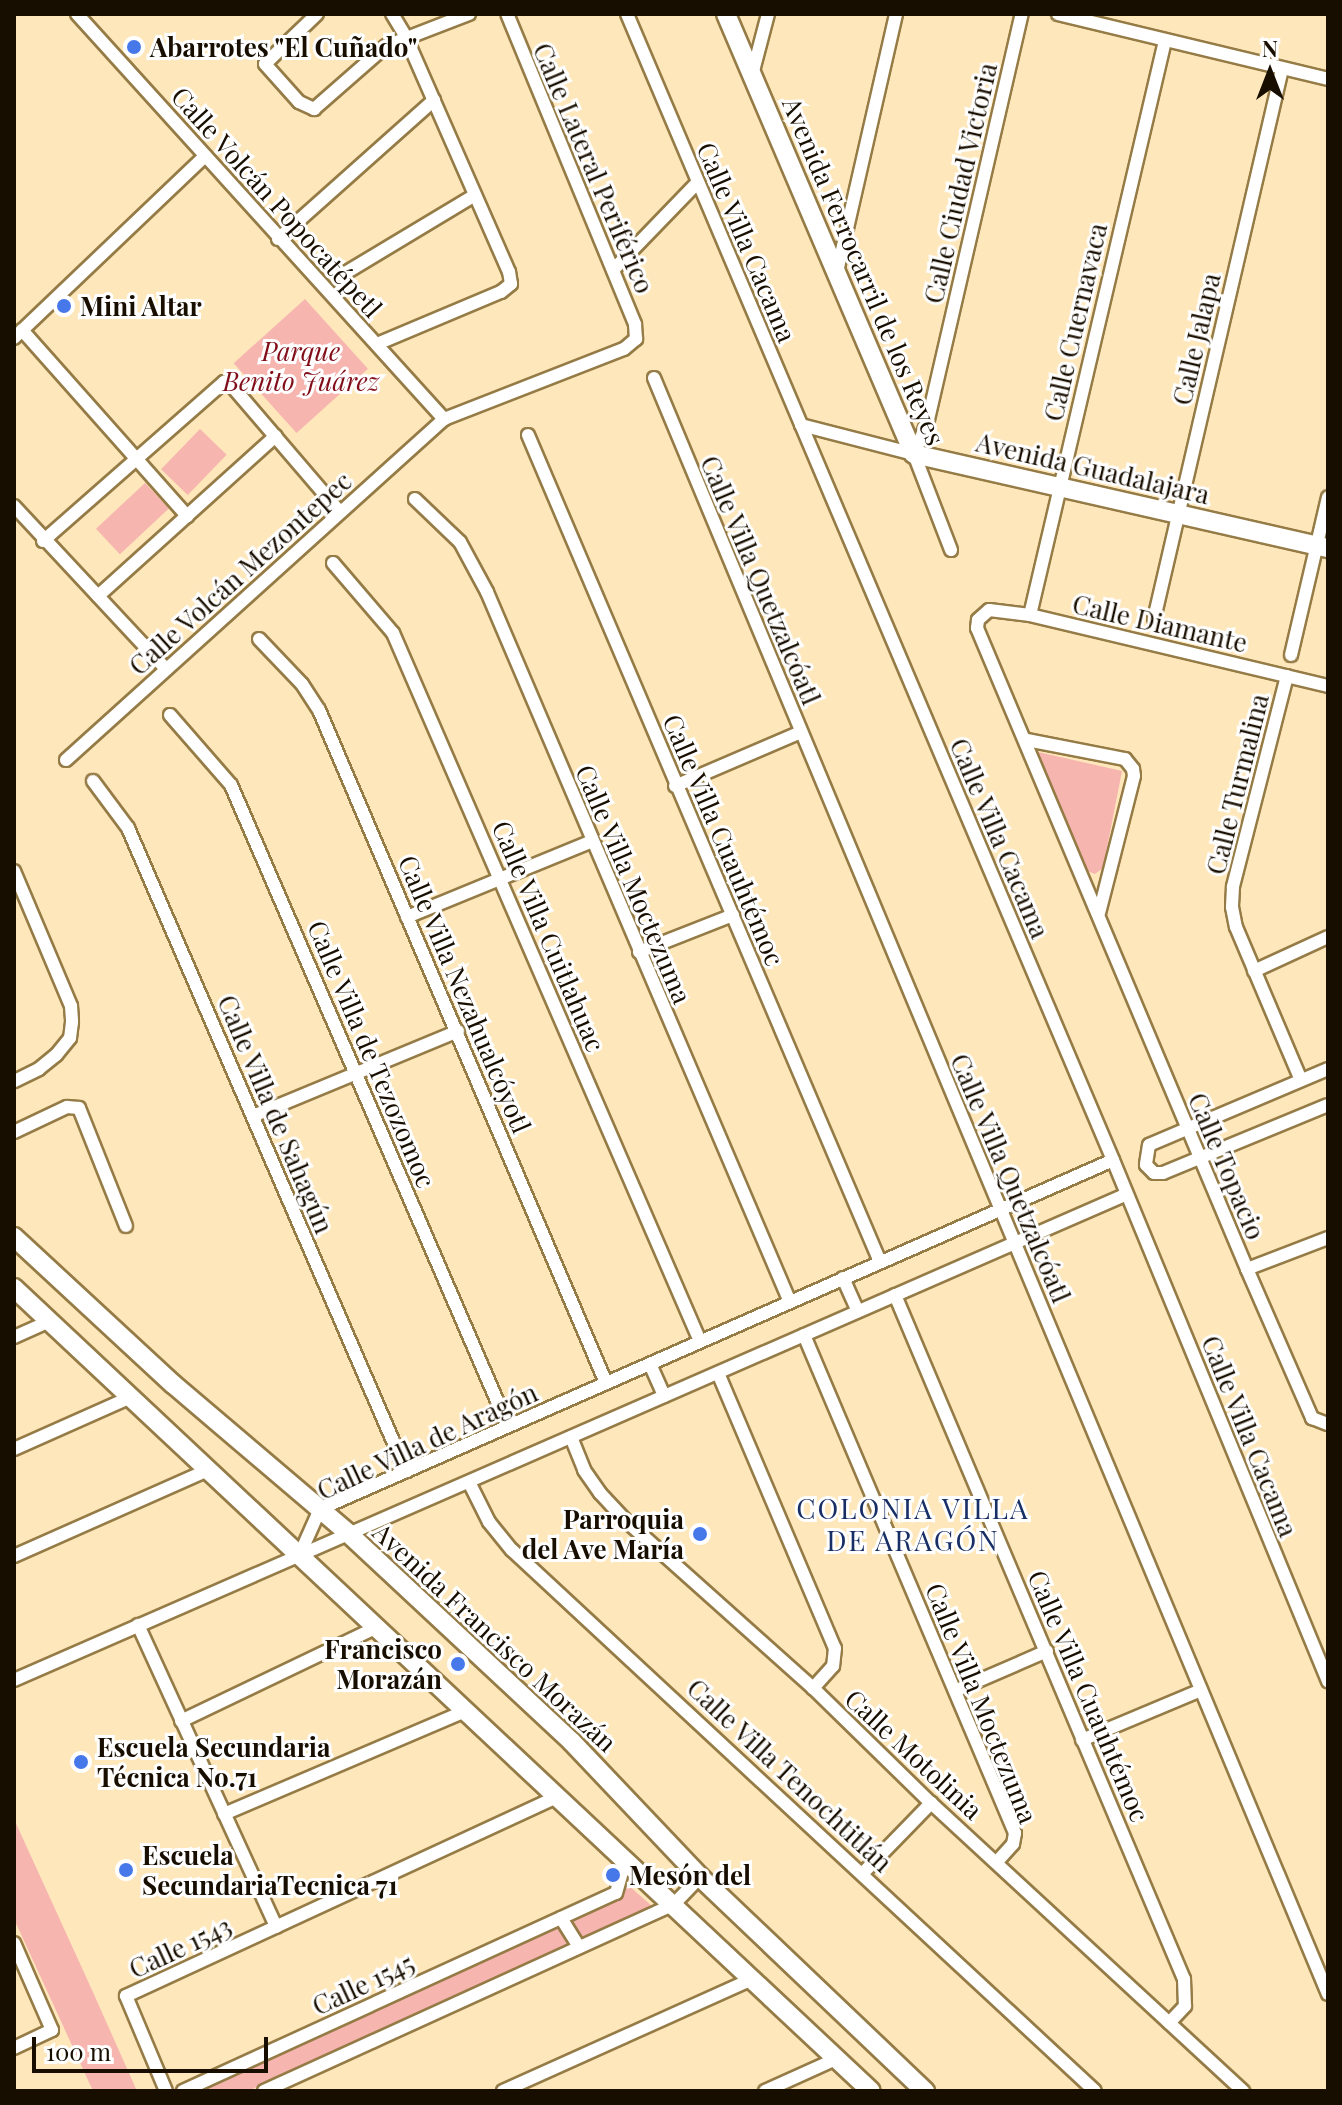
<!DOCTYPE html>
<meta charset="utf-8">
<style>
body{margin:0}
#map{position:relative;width:1342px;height:2105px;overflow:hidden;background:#fee7bb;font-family:"Playfair Display",serif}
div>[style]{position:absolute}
.green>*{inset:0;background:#f7b5b0;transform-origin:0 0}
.roads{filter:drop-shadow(2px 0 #957b46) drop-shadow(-2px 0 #957b46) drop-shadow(0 2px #957b46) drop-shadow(0 -2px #957b46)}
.street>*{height:12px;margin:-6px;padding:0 6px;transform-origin:6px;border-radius:6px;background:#fff}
.secondary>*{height:18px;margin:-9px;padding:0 9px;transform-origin:9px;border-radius:9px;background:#fff}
.dots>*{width:22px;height:22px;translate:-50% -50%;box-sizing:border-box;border:4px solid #fff;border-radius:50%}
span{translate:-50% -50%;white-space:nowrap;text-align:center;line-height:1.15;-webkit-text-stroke:6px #fff;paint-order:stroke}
.poi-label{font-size:26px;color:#180e00;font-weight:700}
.left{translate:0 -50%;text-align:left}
.right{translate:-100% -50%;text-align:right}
.street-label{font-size:26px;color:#180e00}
.park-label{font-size:26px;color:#810d18;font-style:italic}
.neighbourhood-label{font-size:28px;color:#182f65;letter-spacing:2px}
.frame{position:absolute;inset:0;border:16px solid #180e00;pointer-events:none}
.north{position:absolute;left:1230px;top:32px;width:80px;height:80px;-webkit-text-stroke:6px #fff;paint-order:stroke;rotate:0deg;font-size:22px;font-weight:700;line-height:32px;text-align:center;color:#180e00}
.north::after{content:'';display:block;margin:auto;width:28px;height:36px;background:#180e00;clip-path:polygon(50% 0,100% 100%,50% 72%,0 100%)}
.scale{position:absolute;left:32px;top:2037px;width:236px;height:36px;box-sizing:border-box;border:4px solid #180e00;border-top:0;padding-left:10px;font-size:24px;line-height:28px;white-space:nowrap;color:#180e00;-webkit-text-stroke:6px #fff;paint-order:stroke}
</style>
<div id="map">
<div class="green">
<div style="left:305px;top:299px;width:94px;height:96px;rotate:48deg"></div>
<div style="left:200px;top:429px;width:37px;height:56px;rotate:44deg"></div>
<div style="left:145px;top:483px;width:35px;height:67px;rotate:47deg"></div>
<div style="clip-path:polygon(1038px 752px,1122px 771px,1103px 868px,1095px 874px,1085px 870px)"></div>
<div style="clip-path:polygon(14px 1819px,92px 1990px,137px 2091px,93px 2091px,14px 1919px)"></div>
<div style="clip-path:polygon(627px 1884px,653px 1907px,248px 2091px,194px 2091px,618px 1898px)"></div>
</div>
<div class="roads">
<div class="street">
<div style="left:77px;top:14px;width:547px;rotate:47.82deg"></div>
<div style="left:317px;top:14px;width:72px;rotate:136.1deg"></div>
<div style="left:265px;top:64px;width:51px;rotate:48.2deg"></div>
<div style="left:299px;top:102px;width:17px;rotate:25deg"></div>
<div style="left:314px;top:109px;width:96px;rotate:-41.2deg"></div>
<div style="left:386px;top:46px;width:89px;rotate:-21.1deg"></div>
<div style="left:627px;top:14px;width:1245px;rotate:67.02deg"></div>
<div style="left:1113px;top:1160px;width:564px;rotate:67.58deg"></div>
<div style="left:1058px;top:14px;width:278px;rotate:13.5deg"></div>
<div style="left:752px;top:75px;width:63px;rotate:-75.3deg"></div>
<div style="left:278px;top:239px;width:209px;rotate:-41.7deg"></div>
<div style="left:613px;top:270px;width:122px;rotate:-46deg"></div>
<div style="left:837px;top:272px;width:265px;rotate:-77.1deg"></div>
<div style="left:342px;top:275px;width:155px;rotate:-31deg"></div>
<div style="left:22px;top:330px;width:249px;rotate:48.4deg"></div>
<div style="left:14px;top:338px;width:264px;rotate:-43.6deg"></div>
<div style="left:377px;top:344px;width:134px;rotate:-22.8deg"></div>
<div style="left:501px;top:292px;width:13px;rotate:-39deg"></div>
<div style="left:511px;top:284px;width:12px;rotate:-99deg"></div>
<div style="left:509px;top:272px;width:257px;rotate:-113.7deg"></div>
<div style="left:406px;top:37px;width:27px;rotate:-121deg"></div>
<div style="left:654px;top:378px;width:1751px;rotate:67.36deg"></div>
<div style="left:801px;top:425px;width:117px;rotate:14.4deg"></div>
<div style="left:528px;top:435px;width:899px;rotate:66.94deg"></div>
<div style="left:914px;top:454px;width:33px;rotate:-67deg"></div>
<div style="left:927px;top:424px;width:421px;rotate:-77deg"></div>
<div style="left:914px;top:454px;width:103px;rotate:68.9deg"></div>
<div style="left:415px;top:499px;width:62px;rotate:43.7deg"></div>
<div style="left:460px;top:542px;width:57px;rotate:61.6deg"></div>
<div style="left:487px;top:592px;width:772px;rotate:66.89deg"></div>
<div style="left:14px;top:506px;width:223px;rotate:47deg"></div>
<div style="left:43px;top:541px;width:241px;rotate:-41.3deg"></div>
<div style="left:224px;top:382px;width:9px;rotate:27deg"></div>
<div style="left:232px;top:386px;width:165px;rotate:49.4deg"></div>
<div style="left:333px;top:563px;width:92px;rotate:49.4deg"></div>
<div style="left:393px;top:633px;width:772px;rotate:66.56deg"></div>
<div style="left:98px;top:596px;width:239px;rotate:-42deg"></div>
<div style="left:1030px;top:615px;width:590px;rotate:-76.77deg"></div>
<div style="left:1154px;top:619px;width:565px;rotate:-76.9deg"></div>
<div style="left:259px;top:639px;width:62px;rotate:46.3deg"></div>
<div style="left:302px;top:684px;width:31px;rotate:57deg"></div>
<div style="left:319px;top:710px;width:732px;rotate:66.9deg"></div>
<div style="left:1291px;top:655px;width:162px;rotate:-76.8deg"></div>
<div style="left:1287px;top:676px;width:218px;rotate:104.4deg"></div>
<div style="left:1233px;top:887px;width:20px;rotate:93deg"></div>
<div style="left:1232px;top:907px;width:20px;rotate:79deg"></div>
<div style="left:1236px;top:927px;width:166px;rotate:67deg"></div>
<div style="left:1328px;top:686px;width:306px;rotate:-166.6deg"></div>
<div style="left:1030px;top:615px;width:41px;rotate:-173deg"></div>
<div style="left:989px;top:610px;width:15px;rotate:138deg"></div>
<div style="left:978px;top:620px;width:8px;rotate:97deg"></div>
<div style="left:977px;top:628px;width:696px;rotate:67.16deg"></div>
<div style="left:1247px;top:1269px;width:163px;rotate:66.4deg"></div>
<div style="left:1312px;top:1418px;width:17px;rotate:21deg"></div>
<div style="left:170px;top:715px;width:93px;rotate:48.9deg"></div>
<div style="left:231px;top:785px;width:698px;rotate:66.63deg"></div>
<div style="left:1027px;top:740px;width:100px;rotate:11deg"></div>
<div style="left:1125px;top:759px;width:13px;rotate:51deg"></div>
<div style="left:1133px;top:769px;width:7px;rotate:82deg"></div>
<div style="left:1134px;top:776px;width:141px;rotate:104.3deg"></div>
<div style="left:66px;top:760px;width:509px;rotate:-42.05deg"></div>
<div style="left:444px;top:419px;width:193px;rotate:-21.3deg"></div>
<div style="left:624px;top:349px;width:16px;rotate:-40deg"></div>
<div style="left:636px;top:339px;width:15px;rotate:-94deg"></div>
<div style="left:635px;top:324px;width:335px;rotate:-112.4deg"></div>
<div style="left:93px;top:781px;width:59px;rotate:53.3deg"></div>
<div style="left:128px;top:828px;width:701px;rotate:66.62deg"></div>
<div style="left:675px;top:786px;width:137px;rotate:-23.2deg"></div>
<div style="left:14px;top:871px;width:147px;rotate:67.1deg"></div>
<div style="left:71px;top:1006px;width:16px;rotate:86deg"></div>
<div style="left:72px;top:1022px;width:16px;rotate:97deg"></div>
<div style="left:70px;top:1038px;width:22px;rotate:129deg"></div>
<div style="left:56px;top:1055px;width:22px;rotate:141deg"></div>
<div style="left:39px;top:1069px;width:28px;rotate:154deg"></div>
<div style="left:407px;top:917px;width:200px;rotate:-22.3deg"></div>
<div style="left:639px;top:952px;width:101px;rotate:-21.5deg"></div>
<div style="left:1254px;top:971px;width:81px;rotate:-24.7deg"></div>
<div style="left:1328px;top:1069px;width:194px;rotate:157deg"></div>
<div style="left:1149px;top:1145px;width:20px;rotate:99deg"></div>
<div style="left:1146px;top:1165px;width:11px;rotate:45deg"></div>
<div style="left:1154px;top:1173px;width:9px"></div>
<div style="left:1163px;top:1173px;width:178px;rotate:-22.4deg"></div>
<div style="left:253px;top:1116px;width:222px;rotate:-22.5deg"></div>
<div style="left:14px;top:1132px;width:59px;rotate:-25.3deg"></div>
<div style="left:67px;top:1107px;width:12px;rotate:5deg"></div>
<div style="left:79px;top:1108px;width:127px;rotate:68.3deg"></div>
<div style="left:1247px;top:1269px;width:87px;rotate:-20.9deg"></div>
<div style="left:843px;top:1278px;width:36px;rotate:66deg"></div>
<div style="left:895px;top:1295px;width:743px;rotate:67.1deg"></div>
<div style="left:1184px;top:1979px;width:27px;rotate:88deg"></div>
<div style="left:1185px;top:2006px;width:23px;rotate:133deg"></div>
<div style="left:804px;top:1335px;width:541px;rotate:67.04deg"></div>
<div style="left:1015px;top:1833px;width:11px;rotate:100deg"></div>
<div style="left:1013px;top:1844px;width:24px;rotate:132deg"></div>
<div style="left:14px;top:1337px;width:39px;rotate:-24deg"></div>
<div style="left:650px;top:1364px;width:35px;rotate:66deg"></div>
<div style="left:718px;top:1373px;width:299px;rotate:67deg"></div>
<div style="left:835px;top:1648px;width:18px;rotate:96deg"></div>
<div style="left:833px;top:1666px;width:30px;rotate:132deg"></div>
<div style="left:571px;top:1437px;width:35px;rotate:68deg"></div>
<div style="left:584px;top:1470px;width:28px;rotate:55deg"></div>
<div style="left:600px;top:1493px;width:35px;rotate:47deg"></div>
<div style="left:624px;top:1519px;width:254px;rotate:41.8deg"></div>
<div style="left:813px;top:1688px;width:165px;rotate:44.3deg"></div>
<div style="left:931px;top:1803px;width:425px;rotate:42.7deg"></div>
<div style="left:14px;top:1449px;width:128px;rotate:-24deg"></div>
<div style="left:469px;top:1482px;width:45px;rotate:63.4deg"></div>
<div style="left:489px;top:1522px;width:36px;rotate:51deg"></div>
<div style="left:512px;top:1550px;width:795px;rotate:42.86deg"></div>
<div style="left:300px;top:1554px;width:49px;rotate:-66deg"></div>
<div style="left:320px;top:1509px;width:866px;rotate:-23.75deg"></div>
<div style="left:14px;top:1556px;width:214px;rotate:-23.9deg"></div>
<div style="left:138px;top:1625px;width:332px;rotate:65.4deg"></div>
<div style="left:14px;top:1680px;width:1214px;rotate:-23.59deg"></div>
<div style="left:957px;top:1690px;width:98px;rotate:-23.4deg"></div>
<div style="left:181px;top:1721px;width:215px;rotate:-25.6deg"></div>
<div style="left:1082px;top:1740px;width:129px;rotate:-22.8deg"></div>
<div style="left:224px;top:1814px;width:263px;rotate:-23.1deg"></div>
<div style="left:863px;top:1873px;width:98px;rotate:-45.8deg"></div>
<div style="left:561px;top:1918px;width:34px;rotate:58deg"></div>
<div style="left:14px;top:1943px;width:95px;rotate:66.4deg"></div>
<div style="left:52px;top:2030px;width:42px;rotate:154.7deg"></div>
<div style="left:166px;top:2091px;width:103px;rotate:-112.8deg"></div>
<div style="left:126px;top:1996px;width:475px;rotate:-24.8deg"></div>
<div style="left:183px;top:2091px;width:476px;rotate:-24.6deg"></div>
<div style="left:616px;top:1893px;width:35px;rotate:-74deg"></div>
<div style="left:264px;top:2091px;width:451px;rotate:-24.5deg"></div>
<div style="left:674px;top:1904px;width:37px;rotate:-46deg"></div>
<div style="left:503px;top:2091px;width:275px;rotate:-24.2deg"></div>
<div style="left:765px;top:2091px;width:80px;rotate:-24.3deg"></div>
</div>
<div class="secondary">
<div style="left:726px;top:14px;width:478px;rotate:66.9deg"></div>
<div style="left:914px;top:454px;width:425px;rotate:12.8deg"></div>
<div style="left:14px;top:1237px;width:217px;rotate:42.8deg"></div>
<div style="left:173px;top:1384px;width:231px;rotate:40.4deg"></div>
<div style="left:349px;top:1534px;width:305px;rotate:43deg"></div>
<div style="left:572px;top:1742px;width:186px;rotate:46.5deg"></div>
<div style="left:700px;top:1877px;width:311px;rotate:43.6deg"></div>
<div style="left:14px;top:1288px;width:1174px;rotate:43.14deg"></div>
</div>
</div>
<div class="dots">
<div style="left:134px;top:47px;background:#4778ea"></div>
<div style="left:64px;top:306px;background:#4778ea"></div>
<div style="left:700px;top:1534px;background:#4778ea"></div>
<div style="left:458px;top:1664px;background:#4778ea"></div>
<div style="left:81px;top:1762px;background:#4778ea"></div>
<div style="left:126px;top:1870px;background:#4778ea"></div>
<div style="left:613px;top:1875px;background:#4778ea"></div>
</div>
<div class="poi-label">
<span class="left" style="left:150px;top:47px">Abarrotes "El Cuñado"</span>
<span class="left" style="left:80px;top:306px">Mini Altar</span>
<span class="right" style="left:684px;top:1534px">Parroquia<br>del Ave María</span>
<span class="right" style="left:442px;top:1664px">Francisco<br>Morazán</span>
<span class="left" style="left:97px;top:1762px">Escuela Secundaria<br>Técnica No.71</span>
<span class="left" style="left:142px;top:1870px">Escuela<br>SecundariaTecnica 71</span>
<span class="left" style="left:629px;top:1875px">Mesón del</span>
</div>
<div class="street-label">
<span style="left:594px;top:168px;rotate:67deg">Calle Lateral Periférico</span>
<span style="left:960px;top:183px;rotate:-77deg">Calle Ciudad Victoria</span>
<span style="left:277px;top:202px;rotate:48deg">Calle Volcán Popocatépetl</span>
<span style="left:747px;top:242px;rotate:67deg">Calle Villa Cacama</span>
<span style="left:864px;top:271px;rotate:67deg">Avenida Ferrocarril de los Reyes</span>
<span style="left:1075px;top:322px;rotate:-77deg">Calle Cuernavaca</span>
<span style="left:1196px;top:339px;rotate:-77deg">Calle Jalapa</span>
<span style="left:1093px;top:468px;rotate:13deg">Avenida Guadalajara</span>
<span style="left:240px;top:573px;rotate:-42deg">Calle Volcán Mezontepec</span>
<span style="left:761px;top:580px;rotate:67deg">Calle Villa Quetzalcóatl</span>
<span style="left:1160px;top:623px;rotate:13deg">Calle Diamante</span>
<span style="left:1237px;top:784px;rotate:-76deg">Calle Turmalina</span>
<span style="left:1000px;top:838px;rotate:67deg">Calle Villa Cacama</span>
<span style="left:724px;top:840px;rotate:67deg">Calle Villa Cuauhtémoc</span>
<span style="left:634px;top:884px;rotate:67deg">Calle Villa Moctezuma</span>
<span style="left:549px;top:936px;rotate:67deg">Calle Villa Cuitlahuac</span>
<span style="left:465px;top:994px;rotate:67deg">Calle Villa Nezahualcóyotl</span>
<span style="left:372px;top:1054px;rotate:67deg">Calle Villa de Tezozomoc</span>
<span style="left:276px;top:1114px;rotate:67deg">Calle Villa de Sahagún</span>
<span style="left:1227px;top:1166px;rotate:67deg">Calle Topacio</span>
<span style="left:1011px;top:1178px;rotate:67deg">Calle Villa Quetzalcóatl</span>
<span style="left:1250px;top:1436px;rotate:68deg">Calle Villa Cacama</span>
<span style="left:427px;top:1441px;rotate:-25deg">Calle Villa de Aragón</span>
<span style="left:495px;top:1637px;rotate:43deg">Avenida Francisco Morazán</span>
<span style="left:1089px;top:1696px;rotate:67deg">Calle Villa Cuauhtémoc</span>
<span style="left:982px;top:1703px;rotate:68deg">Calle Villa Moctezuma</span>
<span style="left:914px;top:1754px;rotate:43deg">Calle Motolinia</span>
<span style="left:790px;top:1775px;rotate:43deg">Calle Villa Tenochtitlán</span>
<span style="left:180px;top:1947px;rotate:-25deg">Calle 1543</span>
<span style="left:363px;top:1984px;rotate:-25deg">Calle 1545</span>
</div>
<div class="park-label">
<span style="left:301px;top:366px">Parque<br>Benito Juárez</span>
</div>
<div class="neighbourhood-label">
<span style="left:913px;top:1524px">COLONIA VILLA<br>DE ARAGÓN</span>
</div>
<div class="frame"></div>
<div class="north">N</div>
<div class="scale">100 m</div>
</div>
